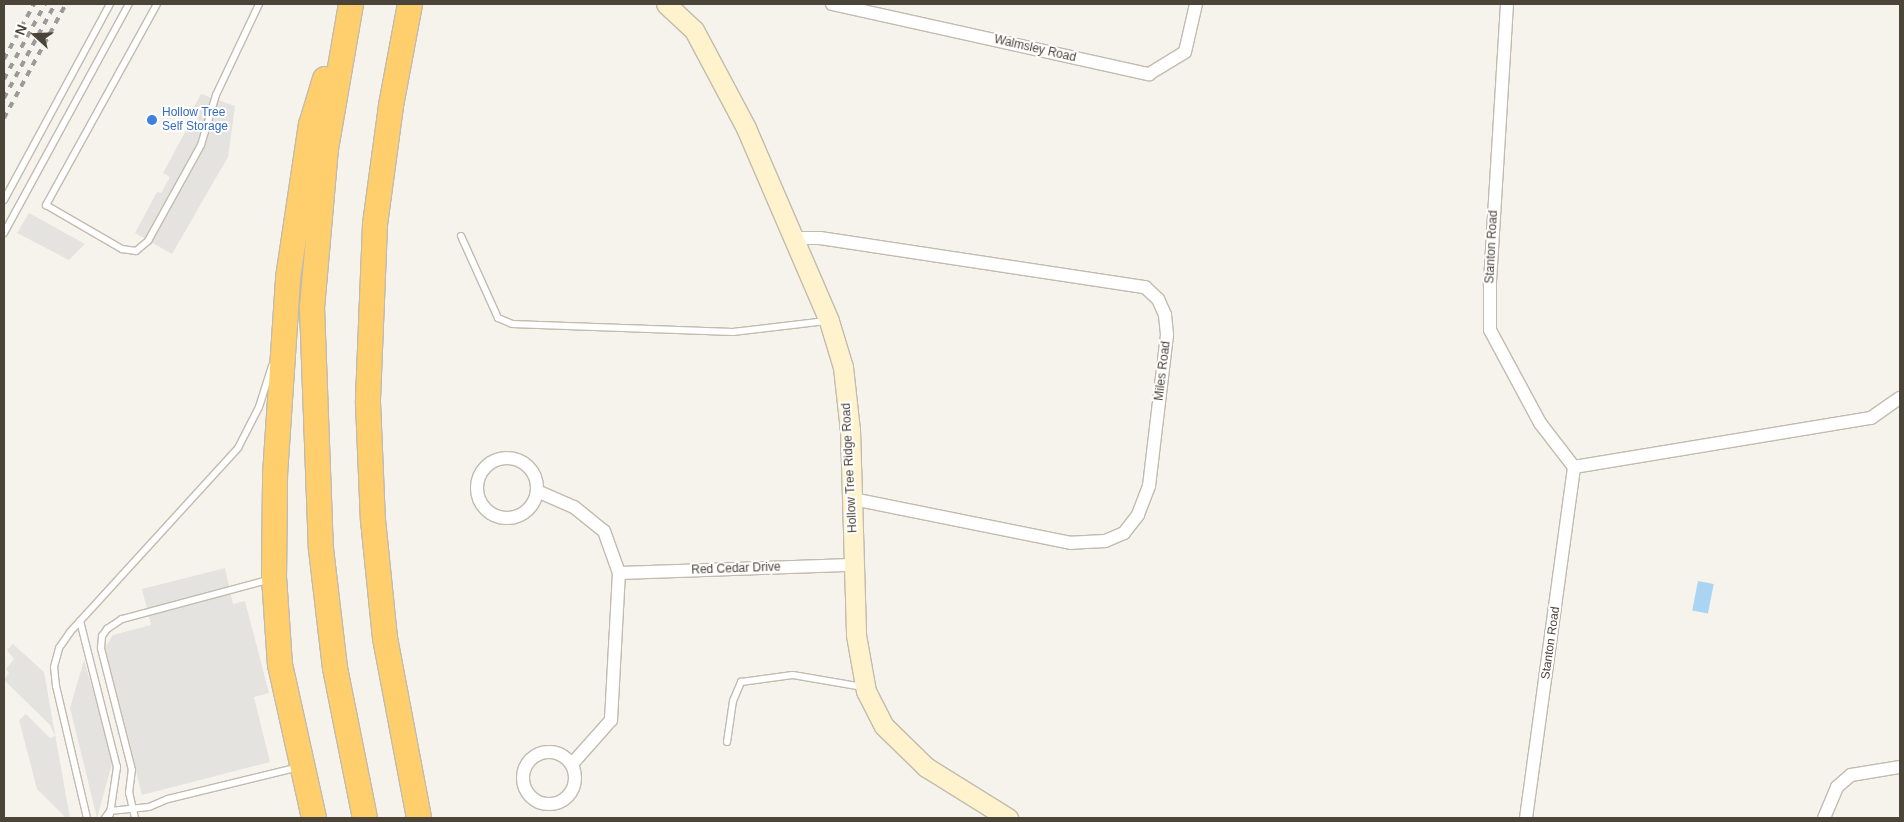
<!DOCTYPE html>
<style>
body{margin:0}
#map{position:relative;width:1904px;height:822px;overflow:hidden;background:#f6f3ec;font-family:Helvetica,sans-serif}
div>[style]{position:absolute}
.parking>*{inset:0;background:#e5e3e0}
.water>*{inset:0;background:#a9d4f2;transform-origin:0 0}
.roads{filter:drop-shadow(1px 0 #c2bbae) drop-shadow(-1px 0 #c2bbae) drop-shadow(0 1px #c2bbae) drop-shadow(0 -1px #c2bbae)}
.service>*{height:6px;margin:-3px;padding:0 3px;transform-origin:3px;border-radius:3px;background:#fff}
.minor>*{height:12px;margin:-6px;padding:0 6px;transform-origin:6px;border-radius:6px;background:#fff}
.minor>.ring{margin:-6px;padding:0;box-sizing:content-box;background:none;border:12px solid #fff;border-radius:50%}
.secondary>*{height:19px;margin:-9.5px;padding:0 9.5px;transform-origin:9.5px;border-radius:9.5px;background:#fff3cd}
.motorway>*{height:24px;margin:-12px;padding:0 12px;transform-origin:12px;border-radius:12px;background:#ffcf6e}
.rail>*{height:4px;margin-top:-2px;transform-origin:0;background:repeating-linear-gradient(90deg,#9a9a9a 0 6px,transparent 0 12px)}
.dots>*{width:14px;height:14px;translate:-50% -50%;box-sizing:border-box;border:2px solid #fff;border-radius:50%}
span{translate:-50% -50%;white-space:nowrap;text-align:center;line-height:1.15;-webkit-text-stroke:4px #fff;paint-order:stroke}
.street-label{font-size:12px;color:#4b4439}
.shop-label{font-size:12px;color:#366cbe}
.left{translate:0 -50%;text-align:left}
.frame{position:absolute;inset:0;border:5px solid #4b4439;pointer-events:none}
.north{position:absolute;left:10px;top:10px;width:50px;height:50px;-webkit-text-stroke:4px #fff;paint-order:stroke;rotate:290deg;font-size:14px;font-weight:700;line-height:20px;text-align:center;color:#4b4439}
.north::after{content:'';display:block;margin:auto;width:18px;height:22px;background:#4b4439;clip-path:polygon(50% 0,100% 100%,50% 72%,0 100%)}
</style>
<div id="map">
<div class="parking">
<div style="clip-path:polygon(201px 94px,235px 106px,228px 157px,172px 254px,135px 233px,157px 192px,161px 193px,170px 177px,163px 173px,188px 127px,191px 129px,200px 113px,193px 109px)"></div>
<div style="clip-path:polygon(29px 213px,85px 244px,69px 260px,17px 233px)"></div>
<div style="clip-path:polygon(225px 568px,233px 604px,245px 601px,269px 693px,254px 697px,270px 762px,142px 795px,105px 648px,113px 635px,151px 625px,142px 589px)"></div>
<div style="clip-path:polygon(13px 644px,44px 672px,70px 818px,66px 818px,37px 789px,19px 720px,26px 714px,50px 738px,55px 736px,50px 725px,4px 680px,9px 673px,6px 669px,14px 659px,7px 650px)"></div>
<div style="clip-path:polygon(84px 660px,113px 760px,97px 818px,70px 708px)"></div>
</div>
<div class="water">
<div style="left:1698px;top:581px;width:16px;height:30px;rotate:11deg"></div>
</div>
<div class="roads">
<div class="service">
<div style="left:157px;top:4px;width:230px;rotate:118.9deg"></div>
<div style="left:46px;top:205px;width:88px;rotate:30.1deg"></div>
<div style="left:122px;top:249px;width:14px;rotate:8deg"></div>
<div style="left:136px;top:251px;width:16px;rotate:-40deg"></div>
<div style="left:148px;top:241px;width:110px;rotate:-61.1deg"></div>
<div style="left:201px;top:145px;width:52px;rotate:-73.3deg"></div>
<div style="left:216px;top:95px;width:101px;rotate:-64.7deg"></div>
<div style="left:4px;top:200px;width:223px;rotate:-61.6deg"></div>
<div style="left:4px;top:233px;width:261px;rotate:-61.4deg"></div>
<div style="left:461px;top:236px;width:90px;rotate:65.7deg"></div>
<div style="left:498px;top:318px;width:15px;rotate:23deg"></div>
<div style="left:512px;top:324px;width:221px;rotate:2.1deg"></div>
<div style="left:733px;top:332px;width:94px;rotate:-6.7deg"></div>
<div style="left:80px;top:621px;width:151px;rotate:75.8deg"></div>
<div style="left:117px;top:767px;width:48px;rotate:98.5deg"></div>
<div style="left:727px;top:742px;width:41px;rotate:-81.7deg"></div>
<div style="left:733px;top:701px;width:21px;rotate:-67deg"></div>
<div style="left:741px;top:682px;width:52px;rotate:-7.7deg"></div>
<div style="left:793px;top:675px;width:71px;rotate:9.7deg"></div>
<div style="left:87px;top:818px;width:136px;rotate:-103.2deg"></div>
<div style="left:56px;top:686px;width:19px;rotate:-96deg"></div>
<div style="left:54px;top:667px;width:20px;rotate:-75deg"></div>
<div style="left:59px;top:648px;width:19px;rotate:-55deg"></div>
<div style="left:70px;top:632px;width:249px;rotate:-47.6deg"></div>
<div style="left:238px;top:448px;width:46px;rotate:-62.9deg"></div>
<div style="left:259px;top:407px;width:43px;rotate:-72.4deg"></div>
<div style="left:105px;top:818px;width:9px;rotate:-54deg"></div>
<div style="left:110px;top:811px;width:39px;rotate:-6deg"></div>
<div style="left:149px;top:807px;width:21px;rotate:-23deg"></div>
<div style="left:168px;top:799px;width:135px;rotate:-13.7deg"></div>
<div style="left:135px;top:818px;width:26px;rotate:-103deg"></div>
<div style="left:129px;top:793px;width:23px;rotate:-83deg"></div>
<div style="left:132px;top:770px;width:126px;rotate:-104.3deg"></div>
<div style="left:101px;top:648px;width:12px;rotate:-85deg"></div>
<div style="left:102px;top:636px;width:9px;rotate:-54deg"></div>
<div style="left:107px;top:629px;width:18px;rotate:-34deg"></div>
<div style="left:122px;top:619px;width:154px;rotate:-15deg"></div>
</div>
<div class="minor">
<div style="left:832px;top:4px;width:325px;rotate:12.5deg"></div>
<div style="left:1149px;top:74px;width:42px;rotate:-31.4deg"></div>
<div style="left:1185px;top:52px;width:49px;rotate:-77.1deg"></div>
<div style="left:1507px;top:4px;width:282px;rotate:93.5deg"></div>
<div style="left:1490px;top:285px;width:45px;rotate:90deg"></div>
<div style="left:1490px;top:330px;width:106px;rotate:61.7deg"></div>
<div style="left:1540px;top:423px;width:56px;rotate:52.3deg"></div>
<div style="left:792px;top:238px;width:28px"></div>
<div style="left:820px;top:238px;width:329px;rotate:8.6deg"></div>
<div style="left:1145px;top:287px;width:18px;rotate:43deg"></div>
<div style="left:1158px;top:299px;width:17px;rotate:66deg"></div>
<div style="left:1165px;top:315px;width:20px;rotate:84deg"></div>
<div style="left:1167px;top:335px;width:152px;rotate:96.8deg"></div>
<div style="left:1149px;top:486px;width:31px;rotate:111deg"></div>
<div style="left:1138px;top:515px;width:23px;rotate:128deg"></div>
<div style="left:1124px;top:533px;width:21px;rotate:157deg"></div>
<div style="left:1105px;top:541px;width:34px;rotate:177deg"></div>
<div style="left:1071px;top:543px;width:222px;rotate:-168.6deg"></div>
<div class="ring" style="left:477px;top:458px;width:48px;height:48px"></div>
<div style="left:537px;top:491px;width:40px;rotate:23.4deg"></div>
<div style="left:574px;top:507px;width:38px;rotate:39deg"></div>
<div style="left:604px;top:531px;width:45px;rotate:70.3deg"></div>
<div class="ring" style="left:523px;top:752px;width:40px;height:40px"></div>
<div style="left:572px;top:764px;width:59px;rotate:-48.4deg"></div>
<div style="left:611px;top:720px;width:147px;rotate:-86.9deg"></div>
<div style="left:619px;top:573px;width:234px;rotate:-2deg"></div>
<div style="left:1526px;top:818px;width:354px;rotate:-82.2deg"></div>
<div style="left:1574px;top:467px;width:301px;rotate:-9.4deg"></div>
<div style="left:1871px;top:418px;width:35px;rotate:-35deg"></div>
<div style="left:1824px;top:818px;width:34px;rotate:-67deg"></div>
<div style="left:1837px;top:787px;width:18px;rotate:-41deg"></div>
<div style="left:1851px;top:775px;width:50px;rotate:-9.3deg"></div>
</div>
<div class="secondary">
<div style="left:666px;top:4px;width:38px;rotate:43deg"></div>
<div style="left:694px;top:30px;width:111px;rotate:62deg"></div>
<div style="left:746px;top:128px;width:210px;rotate:66.7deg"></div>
<div style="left:829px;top:321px;width:48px;rotate:73.1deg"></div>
<div style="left:843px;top:367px;width:63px;rotate:83.7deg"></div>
<div style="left:850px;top:430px;width:205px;rotate:88.3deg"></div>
<div style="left:856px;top:635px;width:57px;rotate:79.9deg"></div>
<div style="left:866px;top:691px;width:39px;rotate:63deg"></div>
<div style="left:884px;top:726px;width:59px;rotate:44.3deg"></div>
<div style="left:926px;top:767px;width:97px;rotate:31.9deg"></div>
</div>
<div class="motorway">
<div style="left:351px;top:4px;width:146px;rotate:99.8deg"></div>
<div style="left:326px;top:148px;width:160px;rotate:95deg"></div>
<div style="left:312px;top:307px;width:242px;rotate:87.9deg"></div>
<div style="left:321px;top:549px;width:120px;rotate:83.3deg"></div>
<div style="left:335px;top:668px;width:153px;rotate:78.7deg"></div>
<div style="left:410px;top:4px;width:104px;rotate:100.6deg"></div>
<div style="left:391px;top:106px;width:120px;rotate:97.7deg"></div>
<div style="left:375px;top:225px;width:178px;rotate:92.3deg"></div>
<div style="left:368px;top:403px;width:117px;rotate:87.6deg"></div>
<div style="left:373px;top:520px;width:119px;rotate:84.2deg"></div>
<div style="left:385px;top:638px;width:183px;rotate:79.3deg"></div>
<div style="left:314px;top:818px;width:157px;rotate:-102.5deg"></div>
<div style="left:280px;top:665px;width:87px;rotate:-93.9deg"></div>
<div style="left:274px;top:578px;width:103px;rotate:-89.4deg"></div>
<div style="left:275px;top:475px;width:197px;rotate:-86.2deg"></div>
<div style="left:288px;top:278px;width:155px;rotate:-81.5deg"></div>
<div style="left:311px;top:125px;width:48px;rotate:-73.1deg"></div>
</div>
</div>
<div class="rail">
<div style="left:4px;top:59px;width:63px;rotate:-61.4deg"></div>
<div style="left:4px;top:79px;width:85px;rotate:-61.3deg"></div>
<div style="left:4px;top:98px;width:107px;rotate:-61.5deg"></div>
<div style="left:4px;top:118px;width:130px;rotate:-61.5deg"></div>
</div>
<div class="dots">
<div style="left:152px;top:120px;background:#3f7fe0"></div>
</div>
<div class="street-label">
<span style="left:1035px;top:49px;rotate:13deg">Walmsley Road</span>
<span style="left:1492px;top:247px;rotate:-87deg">Stanton Road</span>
<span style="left:1163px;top:371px;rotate:-83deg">Miles Road</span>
<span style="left:850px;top:468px;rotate:-93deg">Hollow Tree Ridge Road</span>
<span style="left:736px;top:569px;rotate:-2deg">Red Cedar Drive</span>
<span style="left:1551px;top:643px;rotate:-82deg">Stanton Road</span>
</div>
<div class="shop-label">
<span class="left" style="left:162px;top:120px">Hollow Tree<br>Self Storage</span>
</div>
<div class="frame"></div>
<div class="north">N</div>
</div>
